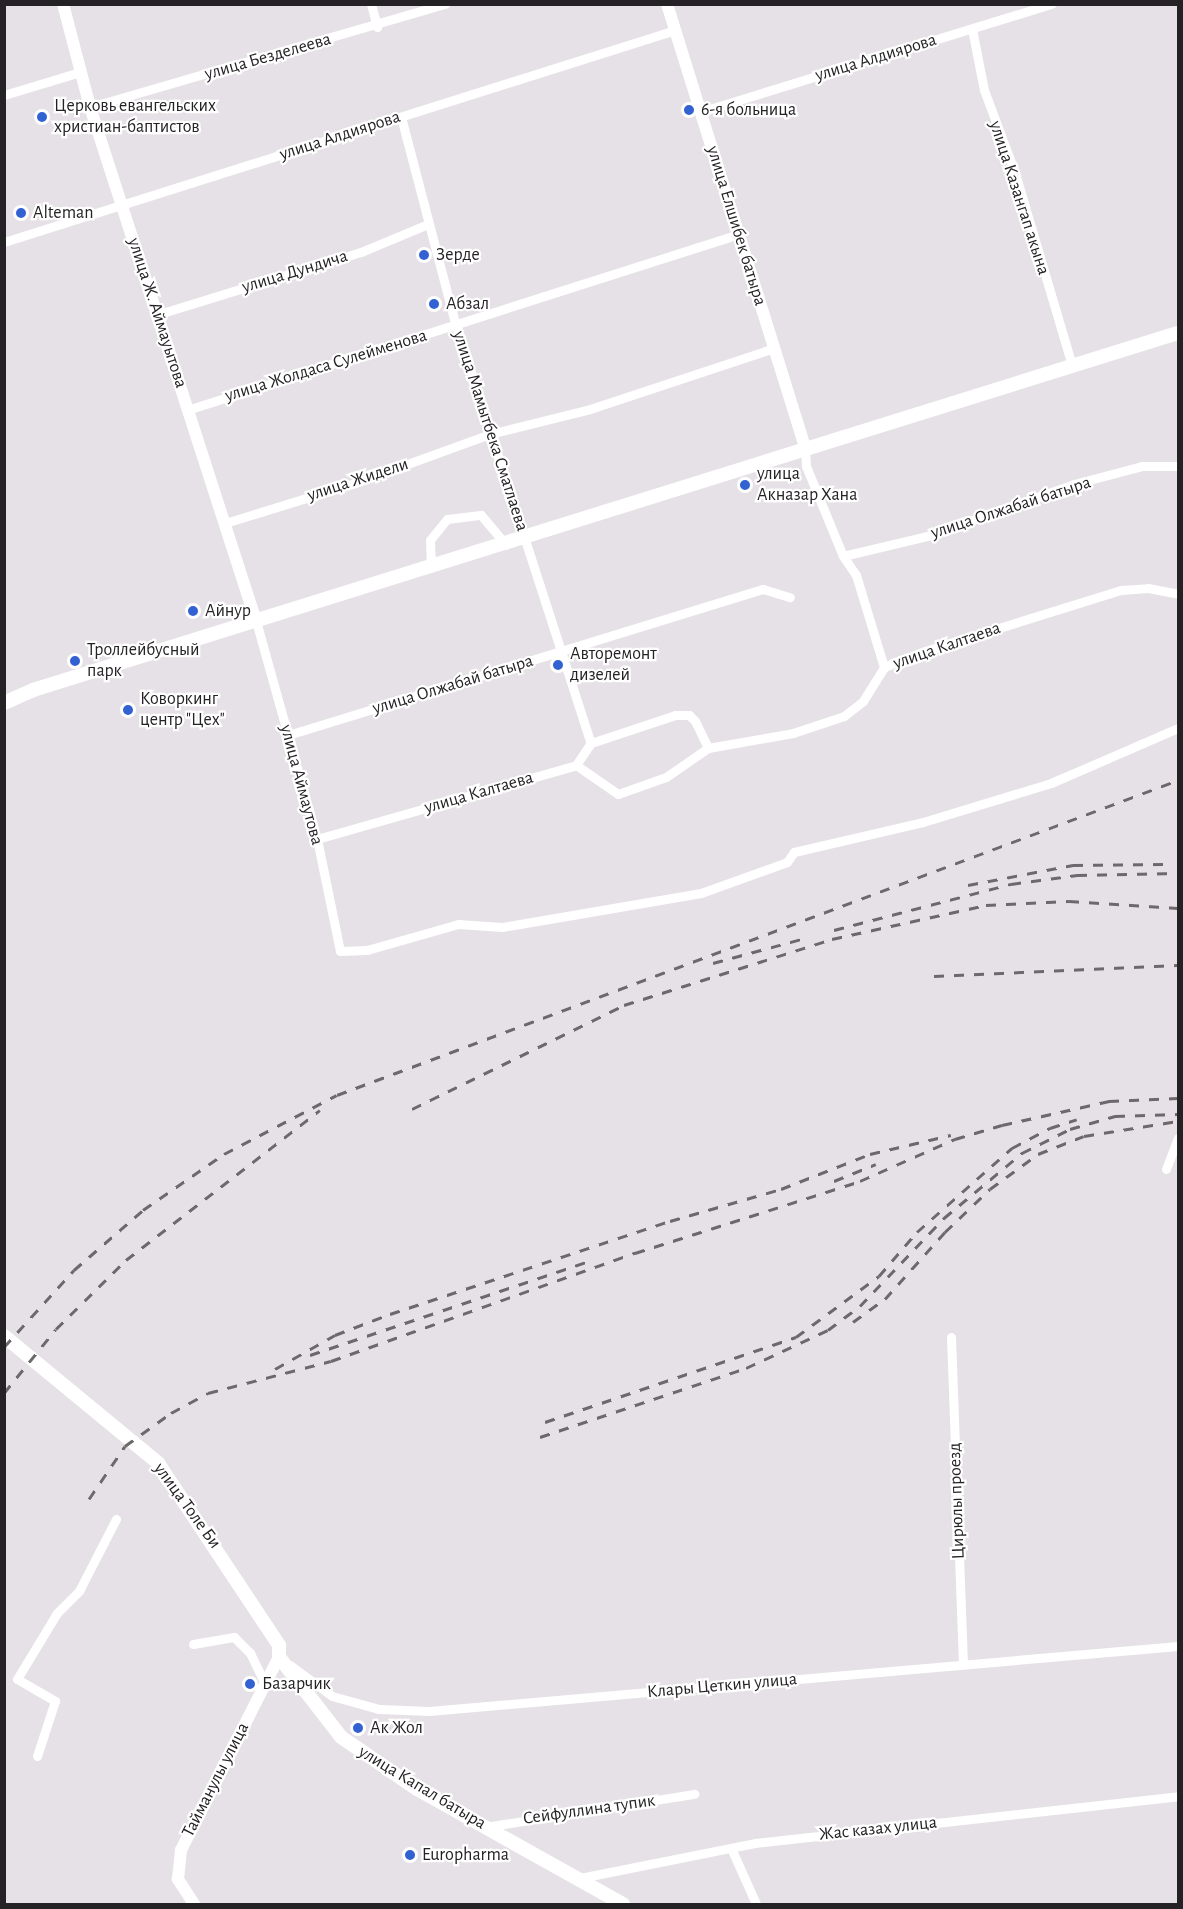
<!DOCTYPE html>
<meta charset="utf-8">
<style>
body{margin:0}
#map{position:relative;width:1183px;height:1909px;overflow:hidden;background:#e6e1e6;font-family:"Alegreya Sans",sans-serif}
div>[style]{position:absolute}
.minor>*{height:9px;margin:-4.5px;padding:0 4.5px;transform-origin:4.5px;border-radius:4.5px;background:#fff}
.tertiary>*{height:12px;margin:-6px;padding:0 6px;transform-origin:6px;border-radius:6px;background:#fff}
.secondary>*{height:14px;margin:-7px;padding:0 7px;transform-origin:7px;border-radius:7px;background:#fff}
.rail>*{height:3px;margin-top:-1.5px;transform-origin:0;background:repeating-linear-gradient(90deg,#6c686c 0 10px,transparent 0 20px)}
.dots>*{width:16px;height:16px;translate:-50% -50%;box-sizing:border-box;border:3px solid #fff;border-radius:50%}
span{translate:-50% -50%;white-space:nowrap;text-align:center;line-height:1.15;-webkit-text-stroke:4.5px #fff;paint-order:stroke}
.street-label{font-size:18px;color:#242224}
.poi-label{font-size:18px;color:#242224}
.left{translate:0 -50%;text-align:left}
.frame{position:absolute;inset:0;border:6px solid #242224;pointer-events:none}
</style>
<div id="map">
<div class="minor">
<div style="left:371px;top:4px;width:24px;rotate:75deg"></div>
<div style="left:972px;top:29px;width:62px;rotate:78.9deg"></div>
<div style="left:984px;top:90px;width:89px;rotate:69.5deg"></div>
<div style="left:1015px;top:173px;width:200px;rotate:73.5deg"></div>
<div style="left:4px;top:95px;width:79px;rotate:-16.8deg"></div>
<div style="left:90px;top:107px;width:370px;rotate:-16.2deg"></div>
<div style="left:700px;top:112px;width:368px;rotate:-17.1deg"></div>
<div style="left:401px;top:117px;width:216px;rotate:75.3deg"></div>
<div style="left:456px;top:326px;width:438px;rotate:72.1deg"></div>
<div style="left:4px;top:242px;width:704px;rotate:-17.53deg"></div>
<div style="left:159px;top:314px;width:211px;rotate:-17.1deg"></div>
<div style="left:361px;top:252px;width:73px;rotate:-22.7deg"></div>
<div style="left:187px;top:410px;width:579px;rotate:-17.68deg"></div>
<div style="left:805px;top:447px;width:19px;rotate:87deg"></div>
<div style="left:806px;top:466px;width:97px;rotate:67.7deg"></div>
<div style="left:843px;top:556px;width:23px;rotate:56deg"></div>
<div style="left:856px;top:575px;width:96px;rotate:73.1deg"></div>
<div style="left:225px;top:523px;width:139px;rotate:-17.1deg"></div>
<div style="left:358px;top:482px;width:140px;rotate:-20deg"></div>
<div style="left:490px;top:434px;width:103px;rotate:-14deg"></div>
<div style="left:590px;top:409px;width:194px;rotate:-18.3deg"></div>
<div style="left:843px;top:556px;width:86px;rotate:-13.4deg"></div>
<div style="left:927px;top:536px;width:156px;rotate:-19.5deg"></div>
<div style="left:1074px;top:484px;width:70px;rotate:-14.8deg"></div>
<div style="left:1142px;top:466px;width:36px"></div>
<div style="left:431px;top:568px;width:28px;rotate:-92deg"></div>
<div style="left:430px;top:540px;width:27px;rotate:-51deg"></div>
<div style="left:447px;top:519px;width:34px;rotate:-7deg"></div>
<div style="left:481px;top:515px;width:39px;rotate:50deg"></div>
<div style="left:256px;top:621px;width:226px;rotate:74.4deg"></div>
<div style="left:317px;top:839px;width:114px;rotate:78.4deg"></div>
<div style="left:340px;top:951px;width:27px;rotate:-2deg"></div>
<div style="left:367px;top:950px;width:95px;rotate:-15.9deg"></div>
<div style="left:458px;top:924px;width:44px;rotate:3.9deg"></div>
<div style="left:502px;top:927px;width:202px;rotate:-9.7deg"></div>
<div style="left:701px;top:893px;width:91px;rotate:-19.8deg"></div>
<div style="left:787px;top:862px;width:12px;rotate:-55deg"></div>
<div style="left:794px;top:852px;width:132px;rotate:-13.1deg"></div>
<div style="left:923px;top:822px;width:134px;rotate:-16.9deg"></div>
<div style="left:1051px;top:783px;width:138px;rotate:-23.4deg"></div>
<div style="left:288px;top:735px;width:497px;rotate:-17.1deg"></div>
<div style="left:763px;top:589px;width:28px;rotate:17deg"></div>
<div style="left:576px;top:765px;width:51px;rotate:34.6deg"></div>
<div style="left:618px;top:794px;width:51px;rotate:-19.5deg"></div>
<div style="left:666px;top:777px;width:51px;rotate:-34.6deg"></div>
<div style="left:317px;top:839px;width:269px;rotate:-15.9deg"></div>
<div style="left:576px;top:765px;width:27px;rotate:-56deg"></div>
<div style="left:591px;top:743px;width:89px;rotate:-18.4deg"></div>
<div style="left:675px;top:715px;width:14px"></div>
<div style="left:689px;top:715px;width:8px;rotate:45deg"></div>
<div style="left:695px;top:721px;width:30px;rotate:64deg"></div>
<div style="left:708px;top:748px;width:86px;rotate:-10deg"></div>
<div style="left:793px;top:733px;width:54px;rotate:-18.4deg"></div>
<div style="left:844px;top:716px;width:24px;rotate:-38deg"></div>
<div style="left:863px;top:701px;width:40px;rotate:-58deg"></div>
<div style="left:884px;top:667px;width:44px;rotate:-21.3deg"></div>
<div style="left:925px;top:651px;width:205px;rotate:-17.3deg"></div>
<div style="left:1121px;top:590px;width:27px;rotate:-4deg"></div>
<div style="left:1148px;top:588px;width:31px;rotate:11deg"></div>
<div style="left:1166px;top:1169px;width:33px;rotate:-69deg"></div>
<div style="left:951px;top:1337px;width:327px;rotate:87.9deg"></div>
<div style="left:193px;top:1644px;width:42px;rotate:-9.7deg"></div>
<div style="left:234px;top:1637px;width:23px;rotate:45deg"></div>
<div style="left:250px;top:1653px;width:34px;rotate:64deg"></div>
<div style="left:290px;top:1665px;width:52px;rotate:36.4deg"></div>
<div style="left:332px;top:1696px;width:49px;rotate:15.5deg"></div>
<div style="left:379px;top:1709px;width:50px;rotate:2.3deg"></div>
<div style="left:429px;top:1711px;width:752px;rotate:-4.96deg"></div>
<div style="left:37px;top:1756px;width:58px;rotate:-71.9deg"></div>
<div style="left:55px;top:1701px;width:44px;rotate:-149.9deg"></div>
<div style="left:17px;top:1679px;width:77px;rotate:-58.8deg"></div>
<div style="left:57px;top:1613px;width:31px;rotate:-45deg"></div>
<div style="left:79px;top:1591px;width:81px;rotate:-62.8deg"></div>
<div style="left:485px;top:1827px;width:212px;rotate:-9deg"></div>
<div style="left:731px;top:1848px;width:61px;rotate:65.9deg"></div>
<div style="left:580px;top:1878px;width:178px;rotate:-11.3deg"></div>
<div style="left:755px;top:1843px;width:426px;rotate:-6.3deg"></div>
</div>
<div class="tertiary">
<div style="left:63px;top:4px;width:106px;rotate:75.3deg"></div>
<div style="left:90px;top:107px;width:540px;rotate:72.1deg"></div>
<div style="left:667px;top:4px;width:464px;rotate:72.7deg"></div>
<div style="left:194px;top:1904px;width:30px;rotate:-123deg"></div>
<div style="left:178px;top:1879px;width:29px;rotate:-84deg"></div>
<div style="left:181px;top:1850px;width:216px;rotate:-63.1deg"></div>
</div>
<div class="secondary">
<div style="left:4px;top:703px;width:32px;rotate:-24deg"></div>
<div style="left:33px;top:690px;width:1199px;rotate:-17.32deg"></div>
<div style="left:4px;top:1336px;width:200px;rotate:39.5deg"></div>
<div style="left:158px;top:1463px;width:219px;rotate:56.4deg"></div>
<div style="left:279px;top:1645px;width:12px;rotate:90deg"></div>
<div style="left:279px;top:1657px;width:101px;rotate:52.2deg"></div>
<div style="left:341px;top:1737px;width:92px;rotate:34.4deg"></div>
<div style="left:417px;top:1789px;width:236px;rotate:29.2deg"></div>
</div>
<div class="rail">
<div style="left:968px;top:885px;width:107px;rotate:-10.8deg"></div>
<div style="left:1073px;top:865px;width:91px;rotate:-0.6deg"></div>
<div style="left:834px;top:930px;width:183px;rotate:-14.6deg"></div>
<div style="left:1011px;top:884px;width:67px;rotate:-7.8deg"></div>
<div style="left:1077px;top:875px;width:101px;rotate:-1.1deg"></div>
<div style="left:713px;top:963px;width:95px;rotate:-15.2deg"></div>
<div style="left:934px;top:976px;width:244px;rotate:-2.6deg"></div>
<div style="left:412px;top:1109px;width:236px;rotate:-26.1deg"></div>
<div style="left:624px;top:1005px;width:218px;rotate:-17.6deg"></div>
<div style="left:832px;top:939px;width:158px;rotate:-12.4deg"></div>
<div style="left:986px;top:905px;width:83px;rotate:-2.8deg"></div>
<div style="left:1069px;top:901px;width:109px;rotate:3.7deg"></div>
<div style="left:834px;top:1181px;width:45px;rotate:-22deg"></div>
<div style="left:853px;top:1322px;width:39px;rotate:-36deg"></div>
<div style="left:885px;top:1299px;width:90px;rotate:-48.2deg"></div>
<div style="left:945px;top:1232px;width:62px;rotate:-43.7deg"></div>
<div style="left:990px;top:1189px;width:59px;rotate:-36.1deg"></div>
<div style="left:1038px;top:1154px;width:49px;rotate:-21.4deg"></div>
<div style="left:1084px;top:1136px;width:95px;rotate:-9.1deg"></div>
<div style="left:4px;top:1347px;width:104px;rotate:-47.7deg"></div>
<div style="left:74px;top:1270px;width:91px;rotate:-41deg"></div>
<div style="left:143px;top:1210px;width:98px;rotate:-34.7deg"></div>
<div style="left:224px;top:1154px;width:127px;rotate:-27.6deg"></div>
<div style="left:337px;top:1095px;width:898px;rotate:-20.53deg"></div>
<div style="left:310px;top:1355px;width:298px;rotate:-18.6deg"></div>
<div style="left:275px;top:1369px;width:69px;rotate:-29.5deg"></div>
<div style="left:335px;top:1335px;width:59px;rotate:-20.9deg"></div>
<div style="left:390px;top:1314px;width:295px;rotate:-18.4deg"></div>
<div style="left:670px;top:1221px;width:116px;rotate:-16.1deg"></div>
<div style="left:781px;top:1189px;width:96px;rotate:-21.5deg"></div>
<div style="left:870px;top:1154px;width:83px;rotate:-13.2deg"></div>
<div style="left:4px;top:1393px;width:82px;rotate:-50.9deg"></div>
<div style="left:56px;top:1329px;width:98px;rotate:-44.6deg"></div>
<div style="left:126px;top:1260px;width:245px;rotate:-37.7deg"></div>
<div style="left:545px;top:1422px;width:265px;rotate:-18.7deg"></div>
<div style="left:796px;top:1337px;width:103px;rotate:-36.3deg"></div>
<div style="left:879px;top:1276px;width:58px;rotate:-49.2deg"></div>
<div style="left:917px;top:1232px;width:127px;rotate:-41.5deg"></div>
<div style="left:1012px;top:1148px;width:43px;rotate:-27.8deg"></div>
<div style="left:1050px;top:1128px;width:28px;rotate:-18deg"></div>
<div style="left:540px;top:1437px;width:217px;rotate:-18.5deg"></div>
<div style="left:746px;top:1368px;width:90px;rotate:-24.9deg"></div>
<div style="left:828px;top:1330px;width:40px;rotate:-37deg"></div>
<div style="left:860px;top:1306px;width:122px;rotate:-46.3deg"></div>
<div style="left:944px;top:1218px;width:102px;rotate:-39.8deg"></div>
<div style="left:1022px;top:1153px;width:54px;rotate:-26.6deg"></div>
<div style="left:1070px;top:1129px;width:47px;rotate:-16.1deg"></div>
<div style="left:1115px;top:1116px;width:63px;rotate:-1.8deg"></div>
<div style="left:89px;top:1499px;width:64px;rotate:-55.8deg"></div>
<div style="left:125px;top:1446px;width:57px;rotate:-35.7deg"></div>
<div style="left:171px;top:1413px;width:42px;rotate:-28.4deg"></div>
<div style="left:208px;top:1393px;width:127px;rotate:-14.6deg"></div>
<div style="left:331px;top:1361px;width:323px;rotate:-19.6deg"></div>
<div style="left:635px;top:1253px;width:236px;rotate:-17.7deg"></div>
<div style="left:860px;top:1181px;width:104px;rotate:-23.9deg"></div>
<div style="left:955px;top:1139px;width:49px;rotate:-16.6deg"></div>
<div style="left:1002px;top:1125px;width:110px;rotate:-12.6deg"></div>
<div style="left:1109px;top:1101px;width:69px;rotate:-2.5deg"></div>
</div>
<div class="dots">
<div style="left:689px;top:110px;background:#3262d2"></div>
<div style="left:42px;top:117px;background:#3262d2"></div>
<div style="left:21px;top:213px;background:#3262d2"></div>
<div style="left:424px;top:255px;background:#3262d2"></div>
<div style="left:434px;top:304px;background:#3262d2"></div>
<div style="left:745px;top:485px;background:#3262d2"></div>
<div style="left:193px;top:611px;background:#3262d2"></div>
<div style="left:75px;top:661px;background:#3262d2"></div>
<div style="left:558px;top:665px;background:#3262d2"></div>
<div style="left:128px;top:710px;background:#3262d2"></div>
<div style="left:250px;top:1684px;background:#3262d2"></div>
<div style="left:358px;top:1728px;background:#3262d2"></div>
<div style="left:410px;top:1855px;background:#3262d2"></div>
</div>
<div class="street-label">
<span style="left:268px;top:57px;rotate:-16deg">улица Безделеева</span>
<span style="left:876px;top:58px;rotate:-17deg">улица Алдиярова</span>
<span style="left:340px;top:136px;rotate:-18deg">улица Алдиярова</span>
<span style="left:1019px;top:198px;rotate:72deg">улица Казангап акына</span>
<span style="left:736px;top:226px;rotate:73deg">улица Елшибек батыра</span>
<span style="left:295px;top:272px;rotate:-17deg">улица Дундича</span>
<span style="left:157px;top:313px;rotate:72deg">улица Ж. Аймауытова</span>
<span style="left:326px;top:366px;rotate:-17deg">улица Жолдаса Сулейменова</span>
<span style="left:490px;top:431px;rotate:72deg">улица Мамытбека Сматлаева</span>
<span style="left:358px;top:480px;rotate:-18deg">улица Жидели</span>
<span style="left:1011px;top:508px;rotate:-18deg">улица Олжабай батыра</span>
<span style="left:947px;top:646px;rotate:-19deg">улица Калтаева</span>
<span style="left:453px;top:685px;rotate:-17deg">улица Олжабай батыра</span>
<span style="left:301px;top:785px;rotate:75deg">улица Аймаутова</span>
<span style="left:479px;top:793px;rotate:-16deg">улица Калтаева</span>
<span style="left:957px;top:1501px;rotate:-92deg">Цирюлы проезд</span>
<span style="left:187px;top:1506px;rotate:54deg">улица Толе Би</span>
<span style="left:722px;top:1686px;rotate:-5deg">Клары Цеткин улица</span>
<span style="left:216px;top:1780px;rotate:-63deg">Тайманулы улица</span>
<span style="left:422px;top:1788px;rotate:31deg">улица Капал батыра</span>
<span style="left:589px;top:1810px;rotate:-8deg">Сейфуллина тупик</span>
<span style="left:878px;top:1829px;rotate:-6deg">Жас казах улица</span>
</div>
<div class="poi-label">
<span class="left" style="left:54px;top:117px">Церковь евангельских<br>христиан-баптистов</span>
<span class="left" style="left:701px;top:110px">6-я больница</span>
<span class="left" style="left:33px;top:213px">Alteman</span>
<span class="left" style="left:436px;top:255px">Зерде</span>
<span class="left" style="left:446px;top:304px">Абзал</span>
<span class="left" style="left:757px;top:485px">улица<br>Акназар Хана</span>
<span class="left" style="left:205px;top:611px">Айнур</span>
<span class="left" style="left:87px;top:661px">Троллейбусный<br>парк</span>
<span class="left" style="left:570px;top:665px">Авторемонт<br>дизелей</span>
<span class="left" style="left:140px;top:710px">Коворкинг<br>центр "Цех"</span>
<span class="left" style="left:262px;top:1684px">Базарчик</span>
<span class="left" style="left:370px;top:1728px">Ак Жол</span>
<span class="left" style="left:422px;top:1855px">Europharma</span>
</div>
<div class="frame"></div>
</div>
